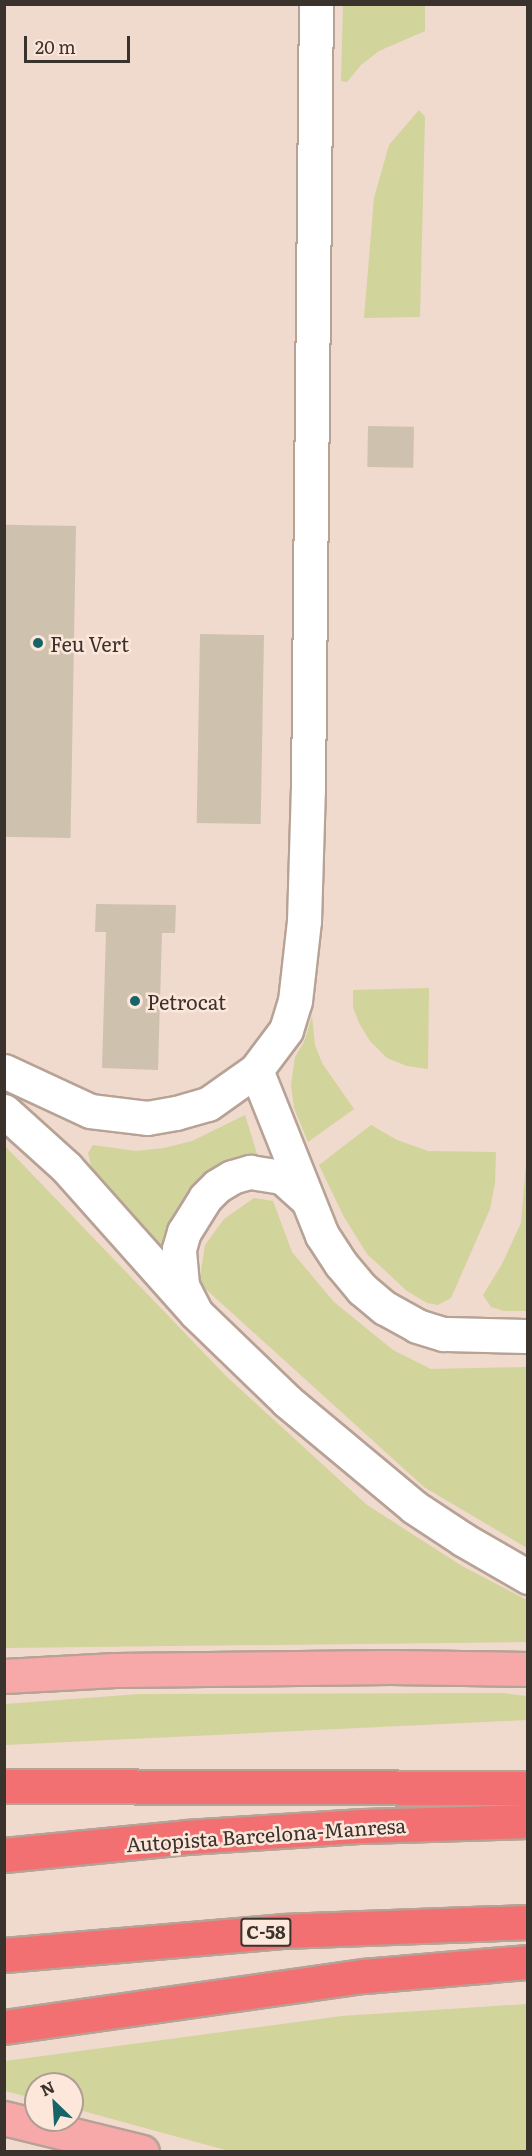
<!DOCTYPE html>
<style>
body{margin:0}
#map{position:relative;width:532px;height:2156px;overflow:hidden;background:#f0d9cd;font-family:Literata,serif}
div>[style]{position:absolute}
.green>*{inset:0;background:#d1d49b}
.building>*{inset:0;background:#cec2af;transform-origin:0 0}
.roads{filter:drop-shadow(2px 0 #b7a296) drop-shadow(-2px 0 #b7a296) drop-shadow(0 2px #b7a296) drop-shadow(0 -2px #b7a296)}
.minor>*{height:33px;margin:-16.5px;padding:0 16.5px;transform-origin:16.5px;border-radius:16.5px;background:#fff}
.tertiary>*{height:33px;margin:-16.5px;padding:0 16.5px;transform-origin:16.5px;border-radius:16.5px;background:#fff}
.primary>*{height:33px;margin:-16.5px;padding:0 16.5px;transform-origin:16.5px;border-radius:16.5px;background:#f7a9aa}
.motorway>*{height:33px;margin:-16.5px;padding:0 16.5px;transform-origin:16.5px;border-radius:16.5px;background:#f27072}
.dots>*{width:16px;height:16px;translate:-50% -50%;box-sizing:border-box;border:3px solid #fde6da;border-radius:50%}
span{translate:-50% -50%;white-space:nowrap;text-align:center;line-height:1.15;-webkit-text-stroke:5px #fde6da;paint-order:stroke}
.shield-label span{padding:2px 4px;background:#fde6da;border:2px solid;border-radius:4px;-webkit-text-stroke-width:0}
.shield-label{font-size:18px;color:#3a322d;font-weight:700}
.poi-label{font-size:20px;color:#3a322d}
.left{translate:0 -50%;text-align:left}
.street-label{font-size:20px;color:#3a322d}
.frame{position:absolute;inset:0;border:6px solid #3a322d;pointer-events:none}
.north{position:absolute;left:24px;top:2072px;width:60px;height:60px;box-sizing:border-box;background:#fde6da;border:2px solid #af9e95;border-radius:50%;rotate:335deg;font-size:16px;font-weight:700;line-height:24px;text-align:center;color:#3a322d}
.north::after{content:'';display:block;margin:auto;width:21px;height:27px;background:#156468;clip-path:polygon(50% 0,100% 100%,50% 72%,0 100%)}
.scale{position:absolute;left:24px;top:36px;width:106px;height:27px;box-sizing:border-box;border:3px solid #3a322d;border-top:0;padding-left:8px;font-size:18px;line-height:21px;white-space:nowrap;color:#3a322d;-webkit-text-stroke:4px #fde6da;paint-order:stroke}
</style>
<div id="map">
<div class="green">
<div style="clip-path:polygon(343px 5px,425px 5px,425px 31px,379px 51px,361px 65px,347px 82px,341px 81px)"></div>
<div style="clip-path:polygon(419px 110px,425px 117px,420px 317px,364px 318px,374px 198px,389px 145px)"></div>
<div style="clip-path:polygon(429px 988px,428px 1069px,407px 1066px,387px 1058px,370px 1041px,359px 1023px,353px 1007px,353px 990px)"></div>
<div style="clip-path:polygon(312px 1016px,315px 1045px,322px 1063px,354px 1109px,308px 1142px,294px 1108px,291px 1085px,295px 1057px,304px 1042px)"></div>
<div style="clip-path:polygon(245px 1115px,258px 1157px,204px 1178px,186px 1197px,173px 1219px,163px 1239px,162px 1257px,93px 1175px,88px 1153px,93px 1145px,136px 1151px,164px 1148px,192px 1141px)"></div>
<div style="clip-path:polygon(371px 1125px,397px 1140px,428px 1151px,496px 1152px,495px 1183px,490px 1209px,451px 1298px,438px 1305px,427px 1303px,407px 1291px,367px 1254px,344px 1217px,319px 1165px)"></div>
<div style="clip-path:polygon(5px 1146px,227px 1377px,367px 1505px,462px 1566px,527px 1600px,527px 1642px,5px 1648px)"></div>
<div style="clip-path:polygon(527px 1152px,527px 1311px,504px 1311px,491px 1307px,483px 1295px,502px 1264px,521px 1223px)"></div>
<div style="clip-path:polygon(254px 1198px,273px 1201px,292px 1252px,334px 1302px,393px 1350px,431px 1369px,527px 1367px,527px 1548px,424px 1487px,199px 1283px,205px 1245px,224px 1219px)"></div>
<div style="clip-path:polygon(503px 1693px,527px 1696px,527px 1720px,5px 1745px,5px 1704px,140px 1694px)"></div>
<div style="clip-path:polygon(527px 2004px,527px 2151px,229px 2151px,72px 2108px,72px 2084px,36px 2084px,36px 2099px,5px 2091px,5px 2061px,342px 2016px)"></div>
</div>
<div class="building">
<div style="left:368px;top:426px;width:46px;height:41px;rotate:1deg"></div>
<div style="left:76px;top:526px;width:312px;height:72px;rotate:91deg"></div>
<div style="left:200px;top:634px;width:64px;height:189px;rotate:1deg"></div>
<div style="clip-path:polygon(96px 904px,176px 905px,175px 933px,162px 933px,158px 1070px,102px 1068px,106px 932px,95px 932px)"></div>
</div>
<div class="roads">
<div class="minor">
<div style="left:256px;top:1070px;width:178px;rotate:68.2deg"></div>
<div style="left:322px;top:1235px;width:35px;rotate:57deg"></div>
<div style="left:341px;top:1264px;width:33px;rotate:50deg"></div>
<div style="left:362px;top:1289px;width:30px;rotate:40deg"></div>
<div style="left:385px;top:1308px;width:37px;rotate:29deg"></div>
<div style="left:417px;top:1326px;width:28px;rotate:17deg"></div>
<div style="left:444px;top:1334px;width:84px;rotate:1.4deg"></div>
<div style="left:4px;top:1071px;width:95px;rotate:24.9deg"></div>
<div style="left:90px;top:1111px;width:57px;rotate:7deg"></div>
<div style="left:147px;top:1118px;width:29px;rotate:-10deg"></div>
<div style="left:176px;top:1113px;width:33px;rotate:-16deg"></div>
<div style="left:208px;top:1104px;width:59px;rotate:-35.3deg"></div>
<div style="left:256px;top:1070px;width:50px;rotate:-53.1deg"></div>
<div style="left:286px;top:1030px;width:30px;rotate:-73deg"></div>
<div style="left:295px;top:1001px;width:81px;rotate:-83.6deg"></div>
<div style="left:304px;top:921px;width:132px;rotate:-88.3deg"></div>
<div style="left:308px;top:789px;width:785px;rotate:-89.42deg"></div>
<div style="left:195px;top:1311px;width:29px;rotate:-117deg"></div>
<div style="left:182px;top:1285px;width:36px;rotate:-95deg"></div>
<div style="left:179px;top:1249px;width:18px;rotate:-74deg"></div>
<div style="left:184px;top:1232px;width:40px;rotate:-58deg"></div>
<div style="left:205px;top:1198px;width:17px;rotate:-45deg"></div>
<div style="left:217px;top:1186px;width:17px;rotate:-31deg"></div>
<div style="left:232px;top:1177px;width:19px;rotate:-16deg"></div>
<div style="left:250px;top:1172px;width:32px;rotate:9deg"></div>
<div style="left:282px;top:1177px;width:31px;rotate:42deg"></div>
</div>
<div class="tertiary">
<div style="left:4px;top:1111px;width:84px;rotate:42.1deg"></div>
<div style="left:66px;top:1167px;width:195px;rotate:48.3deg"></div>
<div style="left:196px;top:1313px;width:127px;rotate:44deg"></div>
<div style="left:287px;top:1401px;width:165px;rotate:39.8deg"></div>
<div style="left:414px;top:1507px;width:60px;rotate:33.4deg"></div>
<div style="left:464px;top:1540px;width:74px;rotate:30deg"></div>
</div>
<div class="primary">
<div style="left:4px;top:1676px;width:111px;rotate:-3.1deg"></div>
<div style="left:115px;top:1670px;width:275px;rotate:-0.6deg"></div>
<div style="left:390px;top:1667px;width:138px;rotate:0.8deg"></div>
<div style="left:4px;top:2118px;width:142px;rotate:13.8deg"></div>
</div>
<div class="motorway">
<div style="left:4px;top:1786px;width:524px;rotate:0.22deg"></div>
<div style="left:4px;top:1855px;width:183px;rotate:-5.6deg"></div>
<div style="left:186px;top:1837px;width:177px;rotate:-3.6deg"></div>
<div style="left:363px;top:1826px;width:165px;rotate:-1.7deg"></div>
<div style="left:4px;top:1955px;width:279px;rotate:-4.9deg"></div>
<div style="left:282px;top:1931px;width:246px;rotate:-2.1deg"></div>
<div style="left:4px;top:2027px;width:364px;rotate:-8.1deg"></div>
<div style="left:364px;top:1976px;width:165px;rotate:-4.9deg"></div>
</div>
</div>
<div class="dots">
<div style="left:38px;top:643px;background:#156468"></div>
<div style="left:135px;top:1001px;background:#156468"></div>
</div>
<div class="shield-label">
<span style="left:266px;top:1932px">C-58</span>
</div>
<div class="poi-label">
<span class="left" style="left:50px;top:643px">Feu Vert</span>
<span class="left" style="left:147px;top:1001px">Petrocat</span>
</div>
<div class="street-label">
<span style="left:266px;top:1834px;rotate:-4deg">Autopista Barcelona-Manresa</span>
</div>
<div class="frame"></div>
<div class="north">N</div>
<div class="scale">20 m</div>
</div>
